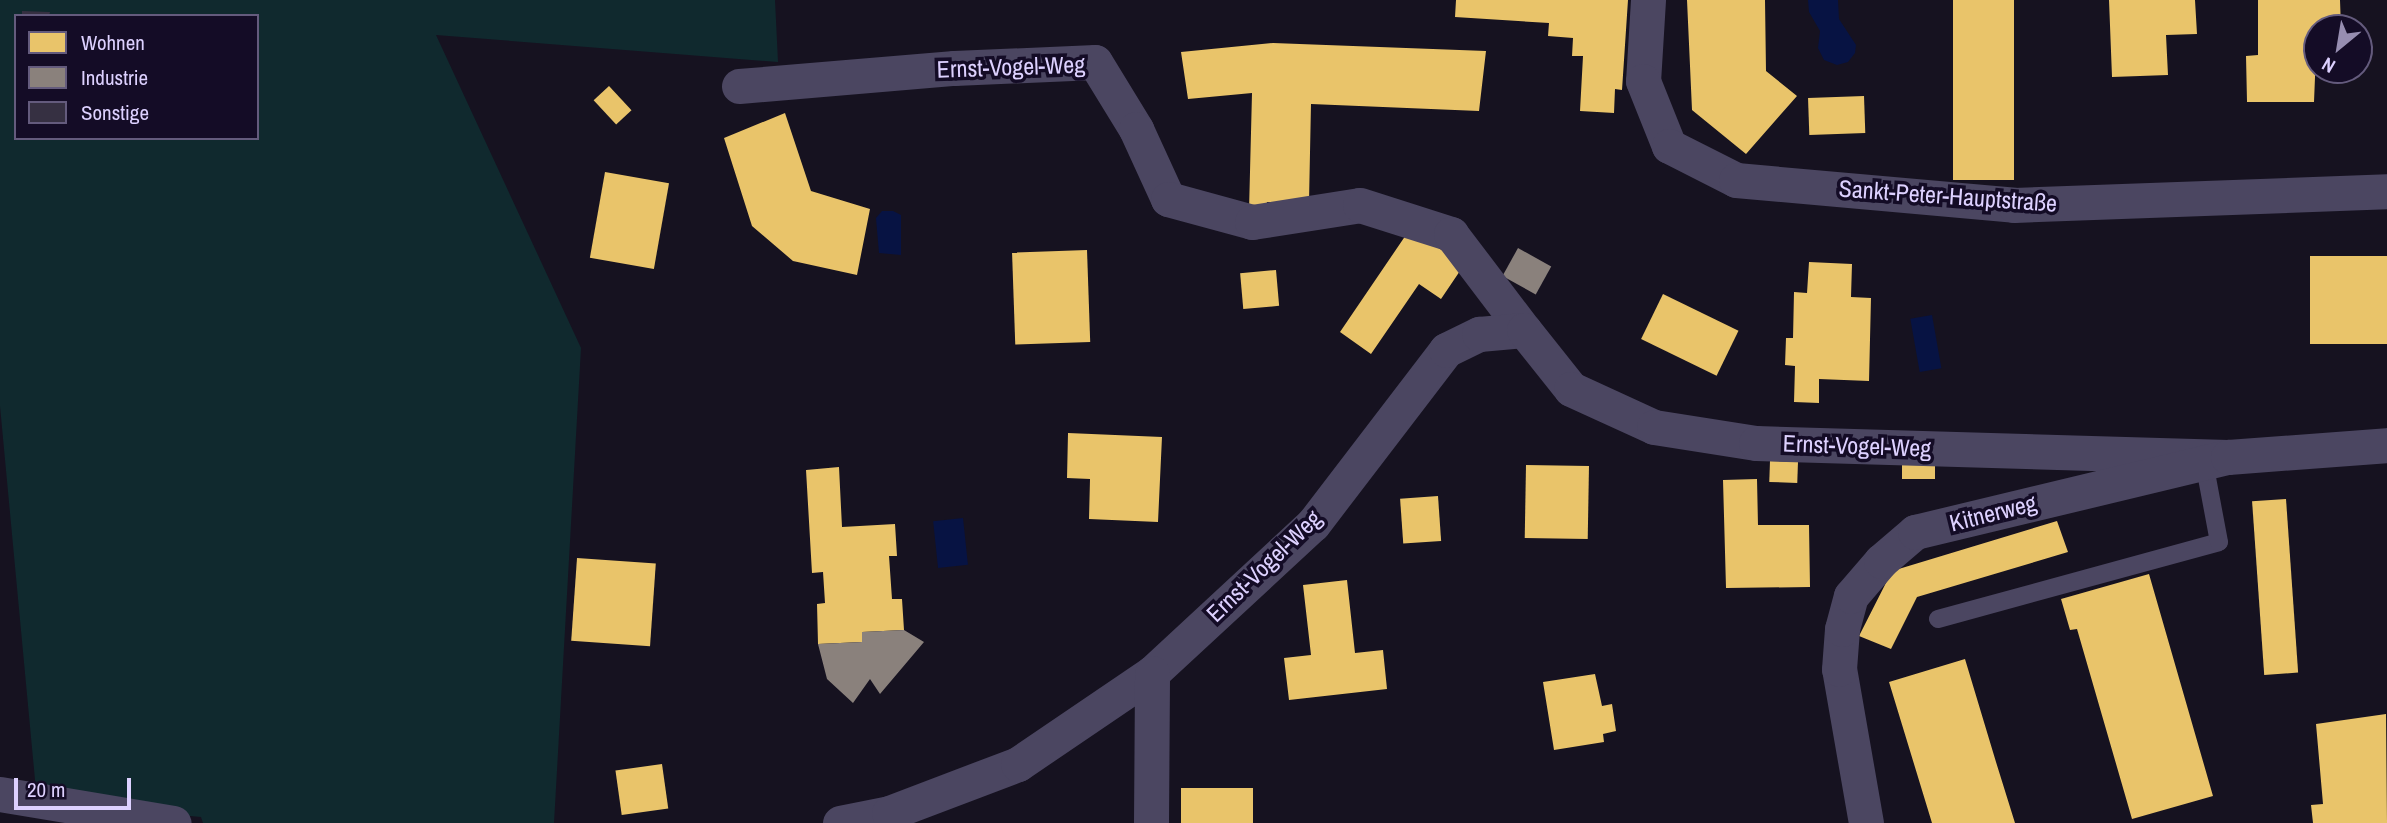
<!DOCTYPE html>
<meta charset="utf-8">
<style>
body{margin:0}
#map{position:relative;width:2387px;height:823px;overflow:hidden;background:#161220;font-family:"Archivo Narrow",sans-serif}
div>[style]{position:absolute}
.green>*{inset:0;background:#10292e}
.water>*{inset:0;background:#071343;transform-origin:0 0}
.homes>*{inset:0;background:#e9c46a;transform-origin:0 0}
.industry>*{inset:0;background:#8a817c;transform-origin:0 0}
.building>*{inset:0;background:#363042}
.lane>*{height:18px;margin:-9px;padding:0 9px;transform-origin:9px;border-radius:9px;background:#4b4661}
.street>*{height:35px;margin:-17.5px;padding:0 17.5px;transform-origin:17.5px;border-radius:17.5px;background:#4b4661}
span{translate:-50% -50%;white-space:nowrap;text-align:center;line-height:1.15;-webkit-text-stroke:7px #140c26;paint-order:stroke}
.street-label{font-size:24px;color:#ddd1ff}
.legend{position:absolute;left:14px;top:14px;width:245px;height:126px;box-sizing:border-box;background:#140c26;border:2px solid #645b7d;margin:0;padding:9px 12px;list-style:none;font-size:21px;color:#ddd1ff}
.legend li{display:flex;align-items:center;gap:14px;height:35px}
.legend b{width:35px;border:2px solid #645b7d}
.north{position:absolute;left:2303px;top:14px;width:70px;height:70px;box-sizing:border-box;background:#140c26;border:2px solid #645b7d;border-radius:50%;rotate:210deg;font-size:19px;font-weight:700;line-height:28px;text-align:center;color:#ddd1ff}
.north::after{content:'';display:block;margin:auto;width:24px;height:32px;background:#978eb1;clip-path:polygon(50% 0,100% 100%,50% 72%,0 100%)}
.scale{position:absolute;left:14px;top:778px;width:117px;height:32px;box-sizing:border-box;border:4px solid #ddd1ff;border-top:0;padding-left:9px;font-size:21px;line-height:24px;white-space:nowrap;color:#ddd1ff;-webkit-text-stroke:5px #140c26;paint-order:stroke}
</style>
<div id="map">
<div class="green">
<div style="clip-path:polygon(evenodd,0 0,775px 0,778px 62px,436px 35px,581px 348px,554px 823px,203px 823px,201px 817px,37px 801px,0 406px,0 0,16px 16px,257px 16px,257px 138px,16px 138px,16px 16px)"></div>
</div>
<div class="water">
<div style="clip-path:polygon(1808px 0,1838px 0,1839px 19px,1856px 45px,1855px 53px,1848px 62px,1837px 65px,1824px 60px,1818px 48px,1820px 31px,1809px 12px)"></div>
<div style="clip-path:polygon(882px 211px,893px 211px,901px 215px,901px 255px,879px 253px,876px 218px)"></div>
<div style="left:1932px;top:315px;width:54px;height:22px;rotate:80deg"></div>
<div style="left:963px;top:518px;width:47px;height:30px;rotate:84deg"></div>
</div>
<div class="homes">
<div style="clip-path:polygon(1456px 0,1628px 0,1622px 90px,1615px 89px,1614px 113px,1580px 111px,1583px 56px,1572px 56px,1573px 38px,1548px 36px,1549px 23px,1455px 17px)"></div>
<div style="clip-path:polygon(1687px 0,1765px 0,1766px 71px,1797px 96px,1746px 154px,1692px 110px)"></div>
<div style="left:1953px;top:0;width:61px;height:180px"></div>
<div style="clip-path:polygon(2109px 0,2195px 0,2197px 34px,2166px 35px,2168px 75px,2112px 77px)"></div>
<div style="clip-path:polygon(2258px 0,2340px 0,2341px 28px,2317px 28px,2314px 102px,2247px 102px,2246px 56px,2258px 55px)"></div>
<div style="clip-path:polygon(1273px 43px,1486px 51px,1479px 111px,1311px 104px,1309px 202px,1267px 202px,1265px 212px,1249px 211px,1252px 93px,1188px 99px,1181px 52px)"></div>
<div style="left:609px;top:86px;width:33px;height:21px;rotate:47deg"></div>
<div style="left:1864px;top:96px;width:37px;height:56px;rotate:88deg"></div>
<div style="clip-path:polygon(785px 113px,811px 191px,870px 209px,857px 275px,793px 261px,752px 226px,724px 138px)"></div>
<div style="left:605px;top:172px;width:65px;height:87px;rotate:10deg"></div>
<div style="clip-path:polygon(1410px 229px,1464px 265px,1441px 299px,1419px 284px,1371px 354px,1340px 332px)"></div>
<div style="left:1087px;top:250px;width:92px;height:75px;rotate:88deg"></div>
<div style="left:2387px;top:256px;width:88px;height:77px;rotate:90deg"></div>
<div style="clip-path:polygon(1809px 262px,1852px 264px,1851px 297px,1871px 298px,1869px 381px,1819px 379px,1819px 403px,1794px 402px,1795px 366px,1785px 365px,1786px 338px,1793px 338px,1794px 292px,1807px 293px)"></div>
<div style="left:1276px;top:270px;width:36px;height:36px;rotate:85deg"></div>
<div style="left:1663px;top:294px;width:84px;height:50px;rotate:26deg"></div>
<div style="clip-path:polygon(1068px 433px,1162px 437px,1158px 522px,1089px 519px,1090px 479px,1067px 478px)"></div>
<div style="left:1902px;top:453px;width:33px;height:26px"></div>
<div style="left:1770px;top:461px;width:28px;height:21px;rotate:2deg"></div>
<div style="left:1526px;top:465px;width:63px;height:73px;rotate:1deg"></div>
<div style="clip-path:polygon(839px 467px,842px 527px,895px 524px,897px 556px,889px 556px,892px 599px,902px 599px,904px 630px,862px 632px,862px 642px,818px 644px,817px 604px,825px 603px,823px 572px,812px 573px,806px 470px)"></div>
<div style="clip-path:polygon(1757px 479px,1758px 525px,1809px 525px,1810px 587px,1726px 588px,1723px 480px)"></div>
<div style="left:1438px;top:496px;width:45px;height:38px;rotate:86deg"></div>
<div style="left:2286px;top:499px;width:174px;height:34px;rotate:86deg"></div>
<div style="clip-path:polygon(2057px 521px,2068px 552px,1917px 597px,1891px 649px,1859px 636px,1892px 571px)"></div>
<div style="left:577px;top:558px;width:79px;height:83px;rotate:4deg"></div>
<div style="clip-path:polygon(2149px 574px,2213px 796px,2132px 819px,2077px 629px,2070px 630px,2061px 599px)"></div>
<div style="clip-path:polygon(1347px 580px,1355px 653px,1383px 650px,1387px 689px,1289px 700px,1284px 658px,1311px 655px,1303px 585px)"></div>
<div style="clip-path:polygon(1965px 659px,1996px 762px,2015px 823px,1932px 823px,1889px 682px)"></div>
<div style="clip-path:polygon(1595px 674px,1602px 706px,1612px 704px,1616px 731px,1603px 734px,1604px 742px,1554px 750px,1543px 682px)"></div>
<div style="clip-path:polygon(2386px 714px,2387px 823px,2313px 823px,2311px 805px,2323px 804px,2316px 724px)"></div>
<div style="left:662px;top:764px;width:45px;height:47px;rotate:82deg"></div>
<div style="left:1253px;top:788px;width:35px;height:72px;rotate:90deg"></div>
</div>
<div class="industry">
<div style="left:1518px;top:248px;width:38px;height:32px;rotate:29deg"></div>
<div style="clip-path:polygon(904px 630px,924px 642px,880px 694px,870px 679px,853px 703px,827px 679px,818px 644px,862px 642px,862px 632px)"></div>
</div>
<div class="building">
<div style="clip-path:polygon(22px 11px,50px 12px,49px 16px,22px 16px)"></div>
</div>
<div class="lane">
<div style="left:1938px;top:619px;width:291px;rotate:-15.3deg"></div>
<div style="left:2219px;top:542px;width:81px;rotate:-100.6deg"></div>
</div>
<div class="street">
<div style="left:1648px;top:0;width:81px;rotate:93.5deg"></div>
<div style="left:1643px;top:81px;width:70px;rotate:68.2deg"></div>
<div style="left:1669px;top:146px;width:75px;rotate:26.9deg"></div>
<div style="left:1736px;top:180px;width:279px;rotate:5.1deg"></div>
<div style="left:2014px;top:205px;width:373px;rotate:-2.1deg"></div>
<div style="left:739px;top:86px;width:216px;rotate:-4.8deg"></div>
<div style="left:954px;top:68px;width:141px;rotate:-2.4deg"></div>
<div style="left:1095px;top:62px;width:79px;rotate:58.5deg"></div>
<div style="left:1136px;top:129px;width:77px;rotate:65.4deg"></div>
<div style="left:1168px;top:199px;width:87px;rotate:15.3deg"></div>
<div style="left:1252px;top:222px;width:109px;rotate:-8.9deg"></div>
<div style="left:1360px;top:205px;width:96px;rotate:17.7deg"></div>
<div style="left:1451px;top:234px;width:121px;rotate:52.8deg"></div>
<div style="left:0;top:794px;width:176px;rotate:9.5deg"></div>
<div style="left:840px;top:823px;width:50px;rotate:-11.5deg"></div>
<div style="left:889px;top:813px;width:138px;rotate:-20.8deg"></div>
<div style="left:1018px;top:764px;width:162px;rotate:-34.2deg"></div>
<div style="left:1152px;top:673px;width:219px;rotate:-42.8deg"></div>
<div style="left:1313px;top:524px;width:219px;rotate:-52.6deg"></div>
<div style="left:1446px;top:350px;width:37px;rotate:-26deg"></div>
<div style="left:1479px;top:334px;width:45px;rotate:-5.1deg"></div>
<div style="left:1524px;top:330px;width:75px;rotate:51.5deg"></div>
<div style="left:1571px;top:389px;width:91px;rotate:24.6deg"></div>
<div style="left:1654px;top:427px;width:103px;rotate:8.9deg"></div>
<div style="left:1756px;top:443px;width:472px;rotate:1.7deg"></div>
<div style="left:1151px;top:823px;width:150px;rotate:-89.6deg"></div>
<div style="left:1866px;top:823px;width:156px;rotate:-99.9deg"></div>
<div style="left:1839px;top:669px;width:40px;rotate:-85.7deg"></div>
<div style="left:1842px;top:629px;width:34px;rotate:-75deg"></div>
<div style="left:1851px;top:596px;width:46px;rotate:-49.4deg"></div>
<div style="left:1881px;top:561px;width:45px;rotate:-40.5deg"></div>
<div style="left:1915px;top:532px;width:322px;rotate:-13.5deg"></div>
<div style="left:2228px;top:457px;width:159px;rotate:-4.3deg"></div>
</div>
<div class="street-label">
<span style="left:1011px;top:67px;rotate:-2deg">Ernst-Vogel-Weg</span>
<span style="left:1948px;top:196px;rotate:4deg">Sankt-Peter-Hauptstraße</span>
<span style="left:1857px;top:446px;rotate:2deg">Ernst-Vogel-Weg</span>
<span style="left:1993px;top:513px;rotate:-14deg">Kitnerweg</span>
<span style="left:1264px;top:566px;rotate:-44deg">Ernst-Vogel-Weg</span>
</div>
<ul class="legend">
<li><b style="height:19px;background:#e9c46a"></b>Wohnen</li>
<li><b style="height:19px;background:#8a817c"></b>Industrie</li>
<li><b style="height:19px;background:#363042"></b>Sonstige</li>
</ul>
<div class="north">N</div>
<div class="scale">20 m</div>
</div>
